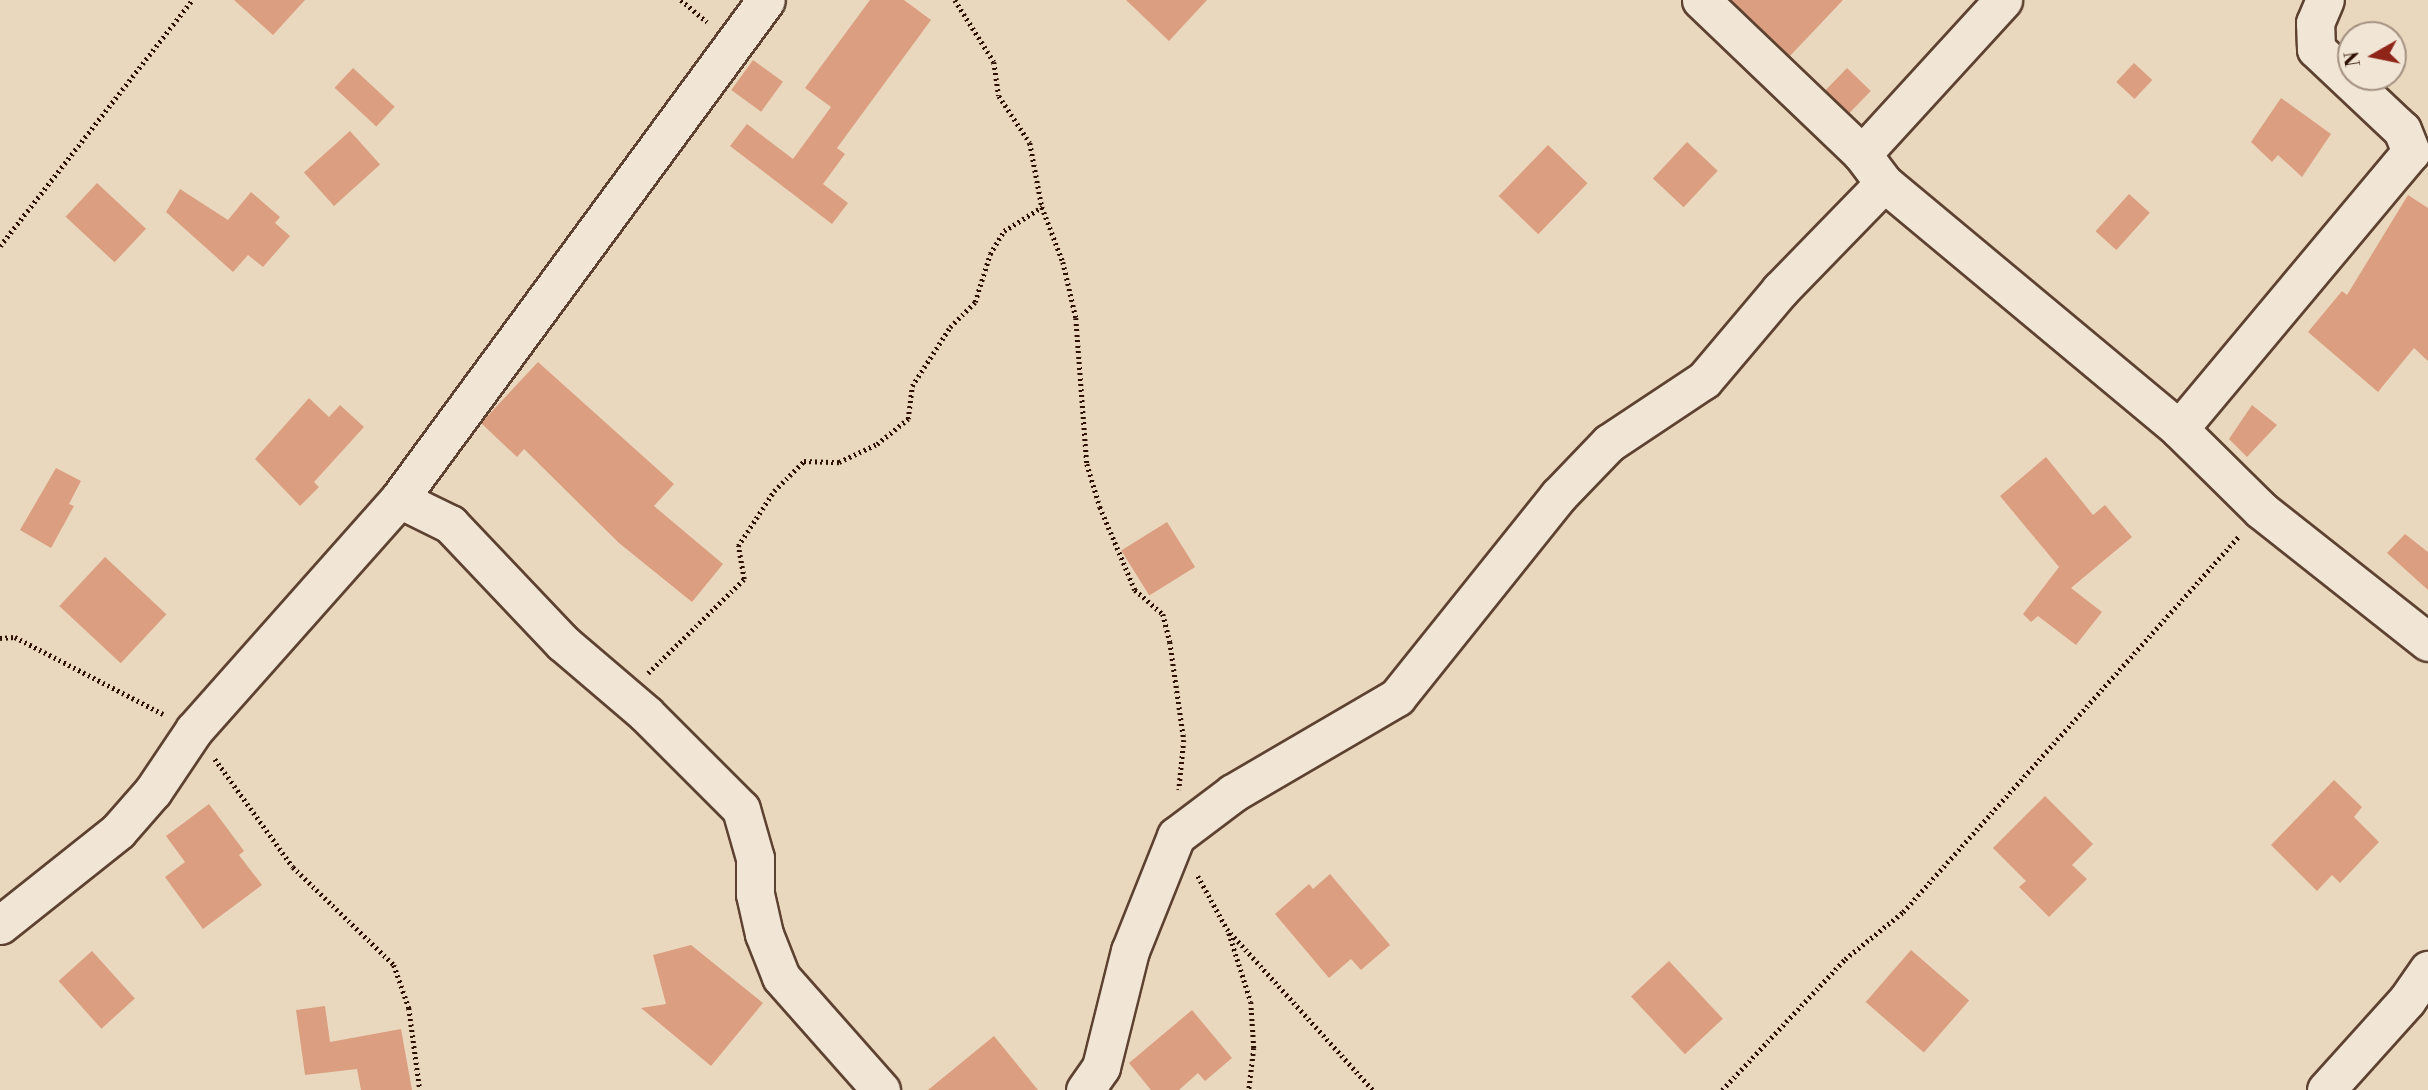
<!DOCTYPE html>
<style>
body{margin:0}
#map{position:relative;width:2428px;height:1090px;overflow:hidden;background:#ead8be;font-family:"Libre Bodoni",serif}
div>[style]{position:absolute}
.building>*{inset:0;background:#db9e80;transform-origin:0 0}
.path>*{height:4.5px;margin-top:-2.25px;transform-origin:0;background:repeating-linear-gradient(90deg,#2e1002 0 2px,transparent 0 5.5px)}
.roads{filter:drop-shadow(2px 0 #5d4231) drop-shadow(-2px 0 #5d4231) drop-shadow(0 2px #5d4231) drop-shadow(0 -2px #5d4231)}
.street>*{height:37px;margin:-18.5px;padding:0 18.5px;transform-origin:18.5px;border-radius:18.5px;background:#f1e6d5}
span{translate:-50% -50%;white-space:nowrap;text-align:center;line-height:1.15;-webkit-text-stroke:7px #f1e6d5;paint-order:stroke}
.north{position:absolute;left:2337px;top:21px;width:70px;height:70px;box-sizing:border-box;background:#f1e6d5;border:2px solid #a39081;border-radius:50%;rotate:261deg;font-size:19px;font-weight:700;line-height:28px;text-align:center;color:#2e1002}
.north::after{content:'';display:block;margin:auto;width:24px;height:32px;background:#8f2418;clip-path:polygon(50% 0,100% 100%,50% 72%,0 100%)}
</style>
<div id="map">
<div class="building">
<div style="clip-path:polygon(234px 0,305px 0,273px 35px)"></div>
<div style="clip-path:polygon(870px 0,904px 0,931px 20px,837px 148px,845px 154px,823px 184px,848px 203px,832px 224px,730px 146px,747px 124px,793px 159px,831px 107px,805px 88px)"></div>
<div style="clip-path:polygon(1126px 0,1207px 0,1169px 41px)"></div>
<div style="clip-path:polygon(1731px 0,1843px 0,1790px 56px)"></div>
<div style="left:753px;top:60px;width:37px;height:37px;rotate:36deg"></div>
<div style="left:2134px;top:63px;width:25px;height:26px;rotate:43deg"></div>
<div style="left:353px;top:68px;width:57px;height:27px;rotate:43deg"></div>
<div style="left:1847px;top:68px;width:33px;height:31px;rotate:44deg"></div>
<div style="clip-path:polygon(2281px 98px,2331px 134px,2302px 177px,2278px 155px,2272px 162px,2251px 142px)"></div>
<div style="left:350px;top:131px;width:45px;height:62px;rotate:48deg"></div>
<div style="left:1687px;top:142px;width:42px;height:50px;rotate:43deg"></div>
<div style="left:1548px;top:145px;width:55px;height:71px;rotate:44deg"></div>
<div style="left:97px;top:183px;width:67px;height:46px;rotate:43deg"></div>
<div style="clip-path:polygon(180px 189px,228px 220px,251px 192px,280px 217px,275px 223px,290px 236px,263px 267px,248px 255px,233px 272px,166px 212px)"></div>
<div style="left:2129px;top:194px;width:28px;height:50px;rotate:42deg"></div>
<div style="clip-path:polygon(2408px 195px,2428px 208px,2428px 361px,2414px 348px,2378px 392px,2308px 332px,2342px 291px,2347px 295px)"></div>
<div style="clip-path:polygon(538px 362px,674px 484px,654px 506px,723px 564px,692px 602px,619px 543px,524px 449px,517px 457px,481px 423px)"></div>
<div style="clip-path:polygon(309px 398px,329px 417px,340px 405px,364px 427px,314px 482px,319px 487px,300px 506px,255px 459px)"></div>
<div style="clip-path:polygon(2252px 405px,2277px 425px,2247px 457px,2229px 439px)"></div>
<div style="clip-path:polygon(2046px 457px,2093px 515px,2105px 505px,2132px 537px,2071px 588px,2102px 612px,2076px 645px,2038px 616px,2031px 622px,2023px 614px,2059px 567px,2000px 496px)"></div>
<div style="clip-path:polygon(56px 468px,81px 481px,69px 504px,74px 506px,51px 548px,20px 530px)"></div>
<div style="left:1167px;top:522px;width:53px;height:54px;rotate:58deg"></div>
<div style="clip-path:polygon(2405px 534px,2428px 552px,2428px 590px,2387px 553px)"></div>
<div style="left:105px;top:557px;width:84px;height:67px;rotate:43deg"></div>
<div style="clip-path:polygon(2334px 780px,2362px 807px,2354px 817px,2379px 842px,2340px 883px,2332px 875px,2317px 891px,2271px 845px)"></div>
<div style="clip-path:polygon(2045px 796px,2093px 844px,2072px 865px,2087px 879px,2049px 917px,2019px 887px,2026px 881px,1993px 848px)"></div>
<div style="clip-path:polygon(209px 804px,244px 851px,239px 855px,262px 885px,203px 929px,165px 877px,185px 862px,166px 836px)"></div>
<div style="clip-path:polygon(1330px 874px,1390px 945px,1361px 970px,1351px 959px,1329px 978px,1275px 914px,1309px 884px,1313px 889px)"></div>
<div style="clip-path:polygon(691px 945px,763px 1003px,711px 1066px,641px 1008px,666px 1004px,653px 955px)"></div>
<div style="left:1911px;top:950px;width:77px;height:69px;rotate:41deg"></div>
<div style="left:92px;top:951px;width:64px;height:45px;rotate:48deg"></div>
<div style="left:1669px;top:961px;width:79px;height:52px;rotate:47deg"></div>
<div style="clip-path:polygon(325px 1006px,330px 1042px,401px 1029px,412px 1090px,361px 1090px,357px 1069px,305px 1075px,296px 1010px)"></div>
<div style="clip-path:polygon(1192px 1010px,1232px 1058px,1205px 1081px,1198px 1073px,1179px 1090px,1151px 1090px,1129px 1063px)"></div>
<div style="clip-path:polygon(994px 1036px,1038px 1090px,928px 1090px)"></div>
</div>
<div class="path">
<div style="left:681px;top:0;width:34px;rotate:40deg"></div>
<div style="left:955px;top:0;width:73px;rotate:57.8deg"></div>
<div style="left:994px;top:62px;width:34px;rotate:82deg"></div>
<div style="left:999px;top:96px;width:56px;rotate:56.6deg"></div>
<div style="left:1030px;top:143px;width:65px;rotate:79.4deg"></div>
<div style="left:1042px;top:207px;width:59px;rotate:69.1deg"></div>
<div style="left:1063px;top:262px;width:57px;rotate:76.9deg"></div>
<div style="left:1076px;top:318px;width:146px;rotate:85.7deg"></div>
<div style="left:1087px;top:464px;width:45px;rotate:73.2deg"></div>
<div style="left:1100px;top:507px;width:90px;rotate:67.1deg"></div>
<div style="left:1135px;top:590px;width:37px;rotate:41deg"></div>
<div style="left:1163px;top:614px;width:29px;rotate:76deg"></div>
<div style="left:1170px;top:642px;width:99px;rotate:81.9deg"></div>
<div style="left:1184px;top:740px;width:50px;rotate:95.7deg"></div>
<div style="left:0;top:246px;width:312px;rotate:-52deg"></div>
<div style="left:0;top:638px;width:15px;rotate:-4deg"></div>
<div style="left:15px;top:637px;width:167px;rotate:27.5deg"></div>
<div style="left:648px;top:673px;width:134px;rotate:-44.4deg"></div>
<div style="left:744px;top:579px;width:34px;rotate:-100deg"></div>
<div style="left:738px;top:546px;width:66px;rotate:-56.8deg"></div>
<div style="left:774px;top:491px;width:42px;rotate:-45deg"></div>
<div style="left:804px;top:461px;width:35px;rotate:2deg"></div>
<div style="left:839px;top:462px;width:42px;rotate:-25.3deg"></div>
<div style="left:877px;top:444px;width:40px;rotate:-39deg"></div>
<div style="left:908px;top:419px;width:33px;rotate:-83deg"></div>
<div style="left:912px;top:386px;width:70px;rotate:-57.2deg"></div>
<div style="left:950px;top:327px;width:35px;rotate:-45deg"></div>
<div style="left:975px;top:302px;width:50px;rotate:-72.6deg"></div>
<div style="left:990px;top:254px;width:27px;rotate:-59deg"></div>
<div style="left:1004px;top:231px;width:45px;rotate:-32.3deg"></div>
<div style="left:215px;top:759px;width:133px;rotate:54.2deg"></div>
<div style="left:293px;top:867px;width:141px;rotate:44.1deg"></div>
<div style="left:394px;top:965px;width:46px;rotate:70.8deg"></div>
<div style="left:409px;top:1008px;width:83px;rotate:82.4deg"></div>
<div style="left:1198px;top:876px;width:60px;rotate:61.3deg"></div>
<div style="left:1227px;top:929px;width:217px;rotate:47.8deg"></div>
<div style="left:1229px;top:933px;width:72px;rotate:72.3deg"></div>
<div style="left:1251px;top:1002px;width:46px;rotate:86.3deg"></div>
<div style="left:1254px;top:1048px;width:42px;rotate:96.8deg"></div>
<div style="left:1722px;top:1090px;width:180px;rotate:-46.8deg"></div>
<div style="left:1845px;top:959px;width:75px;rotate:-39deg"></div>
<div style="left:1903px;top:912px;width:504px;rotate:-48.22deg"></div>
</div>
<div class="roads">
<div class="street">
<div style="left:1701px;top:0;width:223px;rotate:43.7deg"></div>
<div style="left:1862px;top:154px;width:36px;rotate:53deg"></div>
<div style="left:1884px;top:183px;width:384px;rotate:39.8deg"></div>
<div style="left:2179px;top:429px;width:115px;rotate:44.6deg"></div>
<div style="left:2261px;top:510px;width:213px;rotate:38.3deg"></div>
<div style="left:1862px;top:154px;width:209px;rotate:-47.5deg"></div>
<div style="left:2179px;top:429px;width:361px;rotate:-50.1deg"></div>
<div style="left:2411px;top:152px;width:24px;rotate:-112deg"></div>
<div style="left:2402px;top:130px;width:118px;rotate:-136.7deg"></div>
<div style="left:2316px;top:49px;width:26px;rotate:-92deg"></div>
<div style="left:2315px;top:23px;width:25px;rotate:-67deg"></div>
<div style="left:399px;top:499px;width:57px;rotate:26.1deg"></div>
<div style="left:450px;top:524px;width:164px;rotate:46.5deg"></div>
<div style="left:563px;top:643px;width:109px;rotate:40.5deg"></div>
<div style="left:646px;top:714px;width:134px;rotate:45deg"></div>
<div style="left:741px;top:809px;width:51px;rotate:74.1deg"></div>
<div style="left:755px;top:858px;width:36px;rotate:90deg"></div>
<div style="left:755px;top:894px;width:41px;rotate:77.3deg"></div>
<div style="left:764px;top:934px;width:46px;rotate:68.4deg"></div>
<div style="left:781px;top:977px;width:151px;rotate:48.5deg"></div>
<div style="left:0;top:925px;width:151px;rotate:-38.5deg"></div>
<div style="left:118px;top:831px;width:53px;rotate:-48.8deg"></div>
<div style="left:153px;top:791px;width:73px;rotate:-56.1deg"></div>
<div style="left:194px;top:730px;width:309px;rotate:-48.4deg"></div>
<div style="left:399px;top:499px;width:619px;rotate:-53.67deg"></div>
<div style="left:1085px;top:1090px;width:28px;rotate:-55deg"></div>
<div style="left:1101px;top:1067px;width:120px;rotate:-76deg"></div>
<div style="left:1130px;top:951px;width:124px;rotate:-68.2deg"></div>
<div style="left:1176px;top:836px;width:71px;rotate:-37deg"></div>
<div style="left:1233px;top:793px;width:190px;rotate:-30.3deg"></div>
<div style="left:1397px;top:697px;width:258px;rotate:-51.3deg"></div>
<div style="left:1558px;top:496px;width:74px;rotate:-46.1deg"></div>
<div style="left:1609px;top:443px;width:114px;rotate:-33.6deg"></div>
<div style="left:1704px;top:380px;width:118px;rotate:-49.8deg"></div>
<div style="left:1780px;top:290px;width:149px;rotate:-45.8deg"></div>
<div style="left:2326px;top:1090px;width:121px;rotate:-48deg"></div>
<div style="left:2407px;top:1000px;width:37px;rotate:-55deg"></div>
</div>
</div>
<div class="north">N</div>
</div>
